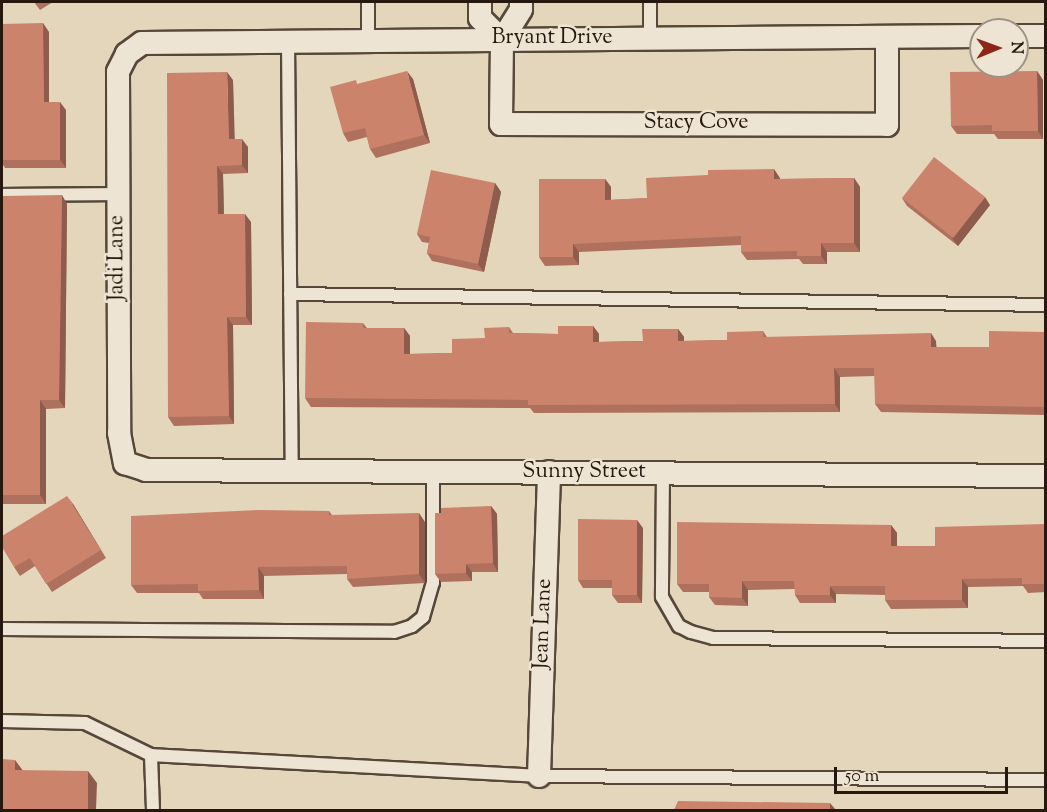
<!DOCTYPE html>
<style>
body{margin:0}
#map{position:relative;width:1047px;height:812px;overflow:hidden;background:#e4d6bb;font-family:"Sorts Mill Goudy",serif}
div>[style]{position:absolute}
.roads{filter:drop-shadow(2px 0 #56473a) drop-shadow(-2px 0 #56473a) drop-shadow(0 2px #56473a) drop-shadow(0 -2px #56473a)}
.service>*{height:12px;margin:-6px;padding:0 6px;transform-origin:6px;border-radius:6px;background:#ede4d3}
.minor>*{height:22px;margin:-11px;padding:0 11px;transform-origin:11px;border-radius:11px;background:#ede4d3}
.wall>*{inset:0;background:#af715d}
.shaded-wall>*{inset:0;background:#8e5c4c}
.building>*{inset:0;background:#cb836c;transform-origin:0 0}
span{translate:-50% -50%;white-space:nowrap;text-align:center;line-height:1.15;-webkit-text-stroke:5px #ede4d3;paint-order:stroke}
.street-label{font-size:22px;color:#26170f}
.frame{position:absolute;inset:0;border:3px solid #26170f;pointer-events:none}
.north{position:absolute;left:969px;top:18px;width:60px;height:60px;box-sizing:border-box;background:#ede4d3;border:2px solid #9d9285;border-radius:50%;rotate:89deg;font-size:16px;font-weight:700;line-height:24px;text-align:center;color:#26170f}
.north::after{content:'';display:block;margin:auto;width:21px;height:27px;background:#8f2418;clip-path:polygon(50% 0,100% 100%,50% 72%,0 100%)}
.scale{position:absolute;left:834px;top:767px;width:174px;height:27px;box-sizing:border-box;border:3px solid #26170f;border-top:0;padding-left:8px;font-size:18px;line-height:21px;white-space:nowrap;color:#26170f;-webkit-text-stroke:4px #ede4d3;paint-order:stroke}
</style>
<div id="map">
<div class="roads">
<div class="service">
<div style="left:368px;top:2px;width:39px;rotate:90deg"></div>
<div style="left:650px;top:2px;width:37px;rotate:90deg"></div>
<div style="left:288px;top:41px;width:430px;rotate:89.5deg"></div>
<div style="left:2px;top:195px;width:116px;rotate:-0.5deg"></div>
<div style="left:290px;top:294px;width:756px;rotate:0.83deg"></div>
<div style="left:663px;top:473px;width:124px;rotate:90.5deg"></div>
<div style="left:662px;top:597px;width:34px;rotate:60deg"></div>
<div style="left:679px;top:626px;width:13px;rotate:27deg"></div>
<div style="left:691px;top:632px;width:23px;rotate:15deg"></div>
<div style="left:713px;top:638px;width:333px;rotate:0.5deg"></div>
<div style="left:2px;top:629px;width:392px;rotate:0.4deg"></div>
<div style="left:394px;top:632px;width:19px;rotate:-18deg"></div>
<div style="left:412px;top:626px;width:14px;rotate:-39deg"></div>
<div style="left:423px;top:617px;width:35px;rotate:-74deg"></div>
<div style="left:433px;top:583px;width:111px;rotate:-90deg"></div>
<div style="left:2px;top:721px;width:83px;rotate:1.4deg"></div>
<div style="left:85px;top:723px;width:73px;rotate:25.9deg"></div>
<div style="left:153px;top:810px;width:55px;rotate:-92.1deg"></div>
<div style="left:151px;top:755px;width:389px;rotate:3.1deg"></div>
<div style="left:539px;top:776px;width:507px;rotate:0.45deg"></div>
</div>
<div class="minor">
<div style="left:480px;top:2px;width:16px;rotate:90deg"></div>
<div style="left:480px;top:18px;width:31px;rotate:45deg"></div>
<div style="left:981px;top:36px;width:839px;rotate:179.52deg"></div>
<div style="left:142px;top:43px;width:19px;rotate:144deg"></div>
<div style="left:127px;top:54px;width:20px;rotate:117deg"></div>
<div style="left:118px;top:72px;width:361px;rotate:89.8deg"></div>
<div style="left:119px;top:433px;width:31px;rotate:79deg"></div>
<div style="left:125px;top:463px;width:22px;rotate:18deg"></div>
<div style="left:146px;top:470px;width:900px;rotate:0.38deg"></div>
<div style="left:1017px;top:36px;width:29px"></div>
<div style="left:502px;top:40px;width:84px;rotate:90.7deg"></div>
<div style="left:501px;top:124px;width:386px;rotate:0.1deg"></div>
<div style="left:887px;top:125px;width:88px;rotate:-90deg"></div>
<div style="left:502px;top:40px;width:36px;rotate:-58deg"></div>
<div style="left:521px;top:9px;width:7px;rotate:-90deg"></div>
<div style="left:539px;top:776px;width:304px;rotate:-88.1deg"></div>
</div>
</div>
<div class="wall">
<div style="clip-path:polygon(34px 2px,53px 2px,40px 10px)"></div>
<div style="clip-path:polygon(2px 24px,49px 32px,49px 102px,66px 110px,66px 168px,5px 168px,2px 163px)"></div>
<div style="clip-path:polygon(1037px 71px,1043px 80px,1043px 139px,998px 139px,994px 134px,957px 134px,951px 126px)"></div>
<div style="clip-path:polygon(413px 79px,430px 143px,376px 158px,370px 149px,367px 137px,348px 142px,343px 133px,358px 84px)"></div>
<div style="clip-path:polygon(233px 80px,234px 139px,248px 147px,248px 173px,223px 174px,224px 214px,251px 222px,252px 325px,233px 325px,234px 424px,174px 426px,168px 417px)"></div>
<div style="clip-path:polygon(780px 178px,780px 179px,854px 178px,860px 187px,860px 252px,827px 252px,827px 264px,803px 264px,799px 259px,747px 260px,741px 252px,741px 245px,579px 252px,579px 265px,545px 266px,539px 257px,605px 179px,611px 187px,611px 200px,647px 198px)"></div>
<div style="clip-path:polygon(495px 183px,501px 192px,484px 272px,432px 261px,427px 253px,429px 243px,422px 242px,417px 234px)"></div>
<div style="clip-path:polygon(2px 196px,67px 204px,65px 408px,46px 409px,46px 504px,2px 504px)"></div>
<div style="clip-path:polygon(902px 198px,990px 205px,958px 246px,907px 206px)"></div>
<div style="clip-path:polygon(363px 323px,367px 328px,404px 328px,410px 336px,410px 354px,452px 353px,509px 327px,513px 333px,558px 334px,593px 326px,599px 334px,599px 342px,643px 341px,678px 329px,684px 337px,684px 341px,727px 340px,763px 331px,767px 337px,936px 341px,936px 347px,989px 347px,1046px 332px,1046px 415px,881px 412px,875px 404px,875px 376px,840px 377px,840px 412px,534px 413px,530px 408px,311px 407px,305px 398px)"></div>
<div style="clip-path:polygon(73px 504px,106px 558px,52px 592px,35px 566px,20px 576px,14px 567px)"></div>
<div style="clip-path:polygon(491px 506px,497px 514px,498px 572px,472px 572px,472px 581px,441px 582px,435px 574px,441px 513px)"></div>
<div style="clip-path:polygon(329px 511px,332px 515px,425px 522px,425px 583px,353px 587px,347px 579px,347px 574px,264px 576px,264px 599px,203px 599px,199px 593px,137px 593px,131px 585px)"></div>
<div style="clip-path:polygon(1046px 524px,1046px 592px,1028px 593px,1023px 586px,968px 587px,968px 608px,891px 609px,885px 600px,885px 595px,836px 594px,836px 603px,800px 603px,795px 595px,795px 589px,748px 590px,748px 606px,715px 605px,709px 597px,709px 592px,683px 592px,677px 584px,891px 525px,897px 533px,897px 546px,935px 546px)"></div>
<div style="clip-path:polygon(643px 528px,642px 603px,618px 603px,612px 595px,612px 588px,583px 588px,578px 580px)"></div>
</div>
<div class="shaded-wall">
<div style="clip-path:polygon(43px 23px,49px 32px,49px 110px,44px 102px)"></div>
<div style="clip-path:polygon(407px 71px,413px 79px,430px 143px,424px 135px)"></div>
<div style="clip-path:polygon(1037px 71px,1043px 80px,1043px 139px,1038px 131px)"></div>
<div style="clip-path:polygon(227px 72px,233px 80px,235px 147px,229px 139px)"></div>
<div style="clip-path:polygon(60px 102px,66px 110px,66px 168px,60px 160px)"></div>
<div style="clip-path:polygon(242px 139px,248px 147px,248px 173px,242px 165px)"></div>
<div style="clip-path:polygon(217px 166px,223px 174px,224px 223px,218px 214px)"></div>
<div style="clip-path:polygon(774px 169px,780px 178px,780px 187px,774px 179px)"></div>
<div style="clip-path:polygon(854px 178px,860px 187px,860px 252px,854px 243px)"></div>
<div style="clip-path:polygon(605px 179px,611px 187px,611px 208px,605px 200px)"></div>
<div style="clip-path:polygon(495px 183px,501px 192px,484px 272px,478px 264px)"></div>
<div style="clip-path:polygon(62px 195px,67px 204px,65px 408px,59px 400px)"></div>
<div style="clip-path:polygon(985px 197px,990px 205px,958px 246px,952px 238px)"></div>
<div style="clip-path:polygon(245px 214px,251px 222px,252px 325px,246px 317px)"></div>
<div style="clip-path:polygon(821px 243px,827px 252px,827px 264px,821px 256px)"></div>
<div style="clip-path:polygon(573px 244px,579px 252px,579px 265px,573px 257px)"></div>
<div style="clip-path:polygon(227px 317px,233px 325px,234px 424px,229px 416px)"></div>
<div style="clip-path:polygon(593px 326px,599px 334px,599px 350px,593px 342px)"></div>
<div style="clip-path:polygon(404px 328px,410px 336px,410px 362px,404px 354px)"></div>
<div style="clip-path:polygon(678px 329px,684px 337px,684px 349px,678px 341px)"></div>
<div style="clip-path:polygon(931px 333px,936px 341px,937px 355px,931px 347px)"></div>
<div style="clip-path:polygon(834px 368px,840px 377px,840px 412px,835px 404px)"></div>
<div style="clip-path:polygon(40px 400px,46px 409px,46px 504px,40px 495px)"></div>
<div style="clip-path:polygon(67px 496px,73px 504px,106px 558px,101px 550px)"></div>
<div style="clip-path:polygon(491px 506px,497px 514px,498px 572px,493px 563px)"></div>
<div style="clip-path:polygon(419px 513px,425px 522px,425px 583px,419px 574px)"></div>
<div style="clip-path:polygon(637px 520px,643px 528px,642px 603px,637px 595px)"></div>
<div style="clip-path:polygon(891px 525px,897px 533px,897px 554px,891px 546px)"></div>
<div style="clip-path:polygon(466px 564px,472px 572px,472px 581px,466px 573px)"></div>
<div style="clip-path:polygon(258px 567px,264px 576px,264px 599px,259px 590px)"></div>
<div style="clip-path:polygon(962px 579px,968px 587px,968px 608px,962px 600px)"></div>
<div style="clip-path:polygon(742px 581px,748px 590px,748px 606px,742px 598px)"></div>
<div style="clip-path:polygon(830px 586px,836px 594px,836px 603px,830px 595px)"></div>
<div style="clip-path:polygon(15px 760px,24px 772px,15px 770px)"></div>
<div style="clip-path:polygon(88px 771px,97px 783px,96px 810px,88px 810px)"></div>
<div style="clip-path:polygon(830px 803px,836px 810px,830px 810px)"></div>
</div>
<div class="building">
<div style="clip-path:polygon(43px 23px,44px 102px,60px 102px,60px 160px,2px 160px,2px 24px)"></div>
<div style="clip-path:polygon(407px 71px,424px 135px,370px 149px,365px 128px,343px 133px,330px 87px,356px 80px,357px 84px)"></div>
<div style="clip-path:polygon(1037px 71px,1038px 131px,992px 131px,992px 125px,951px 126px,950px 72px)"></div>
<div style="clip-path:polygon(227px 72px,229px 139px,242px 139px,242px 165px,217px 166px,218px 214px,245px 214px,246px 317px,227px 317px,229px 416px,168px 417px,167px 73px)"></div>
<div style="left:934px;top:157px;width:65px;height:52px;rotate:38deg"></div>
<div style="clip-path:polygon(774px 169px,774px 179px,854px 178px,854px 243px,821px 243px,821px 256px,797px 256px,797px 251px,741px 252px,741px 236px,573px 244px,573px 257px,539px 257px,539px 179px,605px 179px,605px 200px,647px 198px,646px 178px,708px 175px,708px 170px)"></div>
<div style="clip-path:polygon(431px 170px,495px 183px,478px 264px,427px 253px,430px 237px,417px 234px)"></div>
<div style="clip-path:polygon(62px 195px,59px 400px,40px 400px,40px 495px,2px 495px,2px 196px)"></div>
<div style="clip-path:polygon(306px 322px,363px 323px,363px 328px,404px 328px,404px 354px,452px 353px,452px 339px,485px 338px,484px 328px,509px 327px,509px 333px,558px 334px,558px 326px,593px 326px,593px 342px,643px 341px,642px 329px,678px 329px,678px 341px,727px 340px,727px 332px,763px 331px,763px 337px,931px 333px,931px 347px,989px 347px,989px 331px,1046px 332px,1046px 407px,875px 404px,874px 368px,834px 368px,835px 404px,528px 405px,528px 400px,305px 398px)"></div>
<div style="clip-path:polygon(67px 496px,101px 550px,46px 584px,30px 558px,14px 567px,2px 547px,2px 536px)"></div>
<div style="clip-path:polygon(491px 506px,493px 563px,466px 564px,466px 573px,435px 574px,435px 513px,441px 513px,441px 508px)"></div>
<div style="clip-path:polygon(258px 510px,329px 511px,329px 515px,419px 513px,419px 574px,347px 579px,347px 566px,258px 567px,259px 590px,198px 591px,198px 584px,131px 585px,131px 516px)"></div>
<div style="clip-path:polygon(578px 519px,637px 520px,637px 595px,612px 595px,612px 580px,578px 580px)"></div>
<div style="clip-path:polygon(677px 522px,891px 525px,891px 546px,935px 546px,935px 527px,1046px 524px,1046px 584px,1022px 584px,1022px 578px,962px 579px,962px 600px,885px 600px,885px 586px,830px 586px,830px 595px,795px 595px,794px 581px,742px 581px,742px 598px,709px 597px,709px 584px,677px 584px)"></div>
<div style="clip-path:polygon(2px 759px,15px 760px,15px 770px,88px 771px,88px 810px,2px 810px)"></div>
<div style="clip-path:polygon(678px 801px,830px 803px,830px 810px,674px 810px)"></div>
</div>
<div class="street-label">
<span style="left:552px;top:39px">Bryant Drive</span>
<span style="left:696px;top:124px">Stacy Cove</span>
<span style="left:118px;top:258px;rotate:-90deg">Jadi Lane</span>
<span style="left:584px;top:473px">Sunny Street</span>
<span style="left:544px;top:624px;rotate:-88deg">Jean Lane</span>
</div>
<div class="frame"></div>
<div class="north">N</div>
<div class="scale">50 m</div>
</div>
